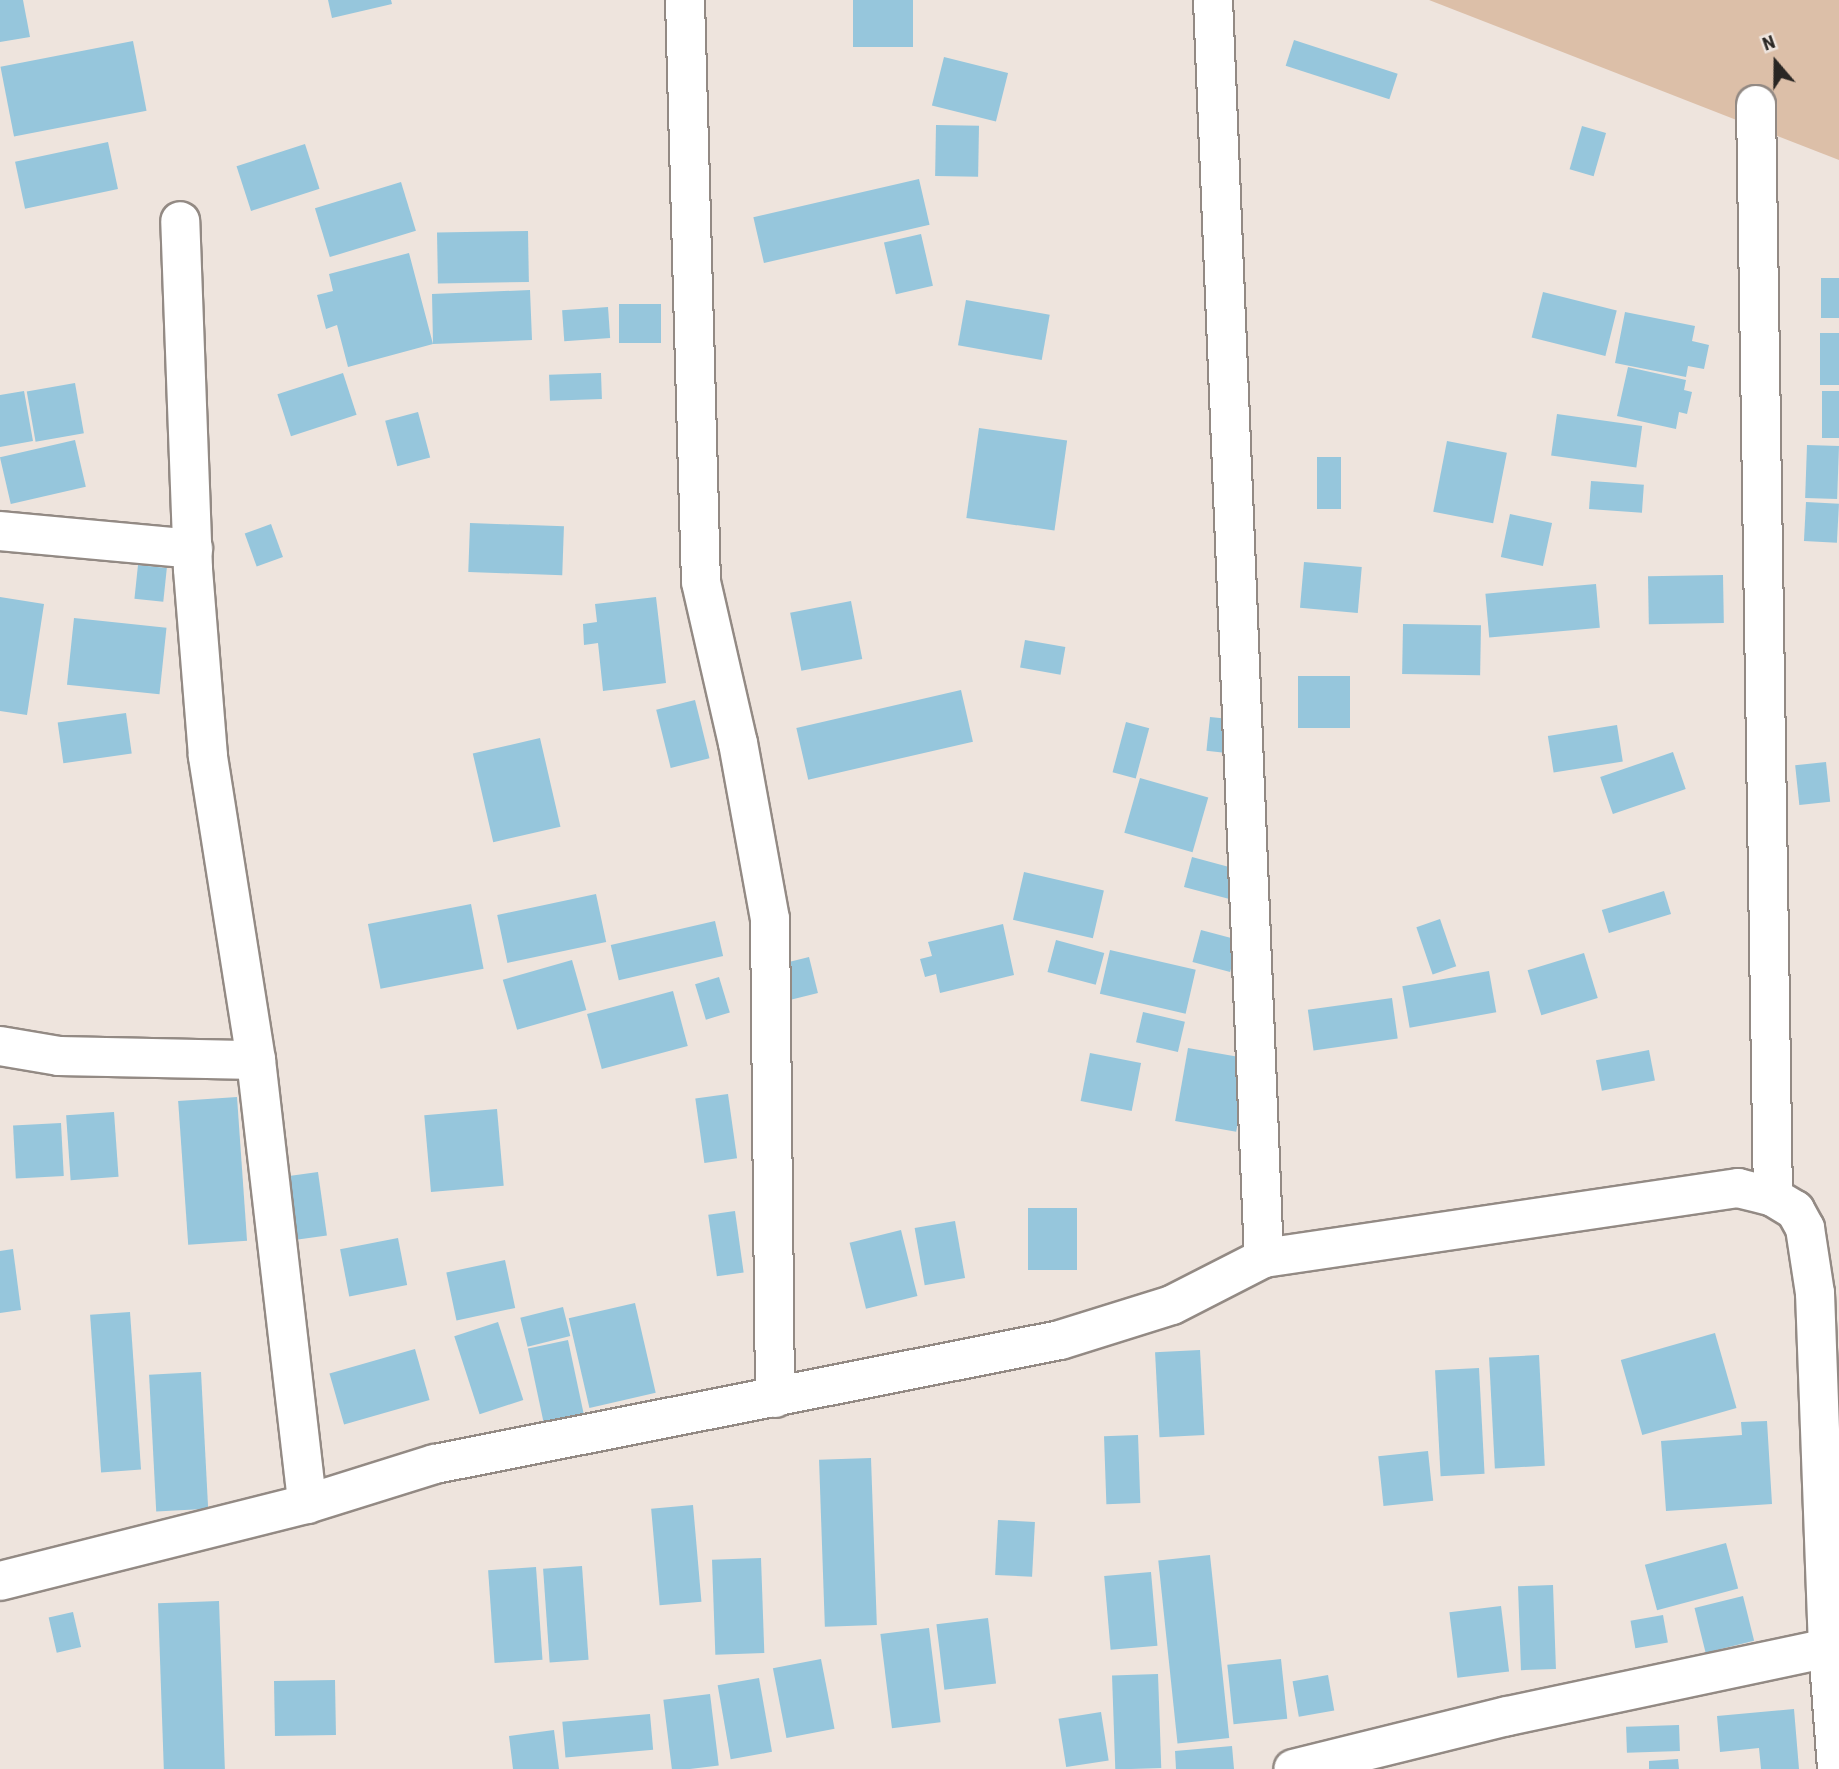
<!DOCTYPE html>
<style>
body{margin:0}
#map{position:relative;width:1839px;height:1769px;overflow:hidden;background:#eee4dd;font-family:"Roboto Condensed",sans-serif}
div>[style]{position:absolute}
.green>*{inset:0;background:#dcbfa8}
.building>*{inset:0;background:#96c6dc;transform-origin:0 0}
.roads{filter:drop-shadow(2px 0 #938a84) drop-shadow(-2px 0 #938a84) drop-shadow(0 2px #938a84) drop-shadow(0 -2px #938a84)}
.minor>*{height:38px;margin:-19px;padding:0 19px;transform-origin:19px;border-radius:19px;background:#fff}
span{translate:-50% -50%;white-space:nowrap;text-align:center;line-height:1.15;-webkit-text-stroke:6px #eee4dd;paint-order:stroke}
.north{position:absolute;left:1741px;top:28px;width:70px;height:70px;-webkit-text-stroke:5px #eee4dd;paint-order:stroke;rotate:340deg;font-size:19px;font-weight:700;line-height:28px;text-align:center;color:#292623}
.north::after{content:'';display:block;margin:auto;width:24px;height:32px;background:#292623;clip-path:polygon(50% 0,100% 100%,50% 72%,0 100%)}
</style>
<div id="map">
<div class="green">
<div style="clip-path:polygon(1429px 0,1839px 0,1839px 160px)"></div>
</div>
<div class="building">
<div style="clip-path:polygon(0 0,23px 0,30px 37px,0 42px)"></div>
<div style="clip-path:polygon(328px 0,391px 0,392px 4px,332px 18px)"></div>
<div style="left:853px;top:0;width:60px;height:47px"></div>
<div style="left:1294px;top:40px;width:109px;height:27px;rotate:18deg"></div>
<div style="left:133px;top:41px;width:71px;height:135px;rotate:79deg"></div>
<div style="left:944px;top:57px;width:66px;height:50px;rotate:14deg"></div>
<div style="left:936px;top:125px;width:43px;height:51px;rotate:1deg"></div>
<div style="left:1582px;top:126px;width:25px;height:45px;rotate:16deg"></div>
<div style="left:108px;top:142px;width:48px;height:95px;rotate:78deg"></div>
<div style="left:305px;top:144px;width:47px;height:72px;rotate:72deg"></div>
<div style="left:919px;top:179px;width:47px;height:170px;rotate:77deg"></div>
<div style="left:401px;top:182px;width:51px;height:90px;rotate:73deg"></div>
<div style="left:528px;top:231px;width:51px;height:91px;rotate:89deg"></div>
<div style="left:921px;top:234px;width:53px;height:38px;rotate:77deg"></div>
<div style="clip-path:polygon(409px 253px,433px 344px,432px 294px,530px 290px,532px 340px,433px 344px,348px 367px,337px 325px,326px 329px,317px 295px,333px 291px,329px 274px)"></div>
<div style="left:1821px;top:278px;width:18px;height:40px"></div>
<div style="left:1543px;top:292px;width:76px;height:47px;rotate:14deg"></div>
<div style="left:966px;top:300px;width:85px;height:46px;rotate:10deg"></div>
<div style="left:661px;top:304px;width:39px;height:42px;rotate:90deg"></div>
<div style="left:608px;top:307px;width:31px;height:46px;rotate:86deg"></div>
<div style="clip-path:polygon(1625px 312px,1695px 326px,1692px 341px,1709px 345px,1704px 369px,1688px 366px,1686px 377px,1615px 363px)"></div>
<div style="left:1820px;top:333px;width:19px;height:52px"></div>
<div style="clip-path:polygon(1628px 367px,1686px 380px,1684px 390px,1692px 392px,1687px 414px,1679px 412px,1676px 429px,1617px 416px)"></div>
<div style="left:343px;top:373px;width:44px;height:69px;rotate:72deg"></div>
<div style="left:601px;top:373px;width:26px;height:52px;rotate:88deg"></div>
<div style="left:75px;top:383px;width:51px;height:49px;rotate:80deg"></div>
<div style="clip-path:polygon(24px 391px,33px 441px,0 447px,0 395px)"></div>
<div style="left:1822px;top:391px;width:17px;height:47px"></div>
<div style="left:418px;top:412px;width:47px;height:34px;rotate:75deg"></div>
<div style="left:1557px;top:414px;width:86px;height:42px;rotate:8deg"></div>
<div style="left:979px;top:428px;width:89px;height:91px;rotate:8deg"></div>
<div style="left:75px;top:440px;width:48px;height:77px;rotate:77deg"></div>
<div style="left:1447px;top:441px;width:61px;height:72px;rotate:11deg"></div>
<div style="left:1807px;top:445px;width:32px;height:53px;rotate:2deg"></div>
<div style="left:1317px;top:457px;width:24px;height:52px"></div>
<div style="left:1591px;top:481px;width:53px;height:28px;rotate:4deg"></div>
<div style="left:1806px;top:502px;width:33px;height:39px;rotate:3deg"></div>
<div style="left:1510px;top:514px;width:43px;height:44px;rotate:12deg"></div>
<div style="left:470px;top:523px;width:94px;height:49px;rotate:2deg"></div>
<div style="left:271px;top:524px;width:35px;height:28px;rotate:70deg"></div>
<div style="left:1304px;top:562px;width:58px;height:46px;rotate:5deg"></div>
<div style="left:138px;top:565px;width:29px;height:34px;rotate:6deg"></div>
<div style="left:1723px;top:575px;width:48px;height:75px;rotate:89deg"></div>
<div style="left:1596px;top:584px;width:44px;height:111px;rotate:85deg"></div>
<div style="clip-path:polygon(0 597px,44px 604px,27px 715px,0 711px)"></div>
<div style="clip-path:polygon(656px 597px,666px 683px,603px 691px,598px 643px,584px 645px,583px 624px,597px 622px,595px 604px)"></div>
<div style="left:851px;top:601px;width:59px;height:62px;rotate:79deg"></div>
<div style="left:74px;top:618px;width:93px;height:67px;rotate:6deg"></div>
<div style="left:1403px;top:624px;width:78px;height:50px;rotate:1deg"></div>
<div style="left:1025px;top:640px;width:41px;height:28px;rotate:10deg"></div>
<div style="left:1298px;top:676px;width:52px;height:52px"></div>
<div style="left:961px;top:690px;width:53px;height:169px;rotate:77deg"></div>
<div style="left:695px;top:700px;width:60px;height:40px;rotate:76deg"></div>
<div style="left:126px;top:713px;width:41px;height:69px;rotate:82deg"></div>
<div style="left:1210px;top:717px;width:27px;height:34px;rotate:6deg"></div>
<div style="left:1126px;top:722px;width:24px;height:52px;rotate:15deg"></div>
<div style="left:1617px;top:725px;width:37px;height:70px;rotate:81deg"></div>
<div style="left:540px;top:738px;width:91px;height:69px;rotate:77deg"></div>
<div style="left:1673px;top:752px;width:39px;height:77px;rotate:71deg"></div>
<div style="left:1826px;top:762px;width:40px;height:31px;rotate:84deg"></div>
<div style="left:1140px;top:778px;width:71px;height:57px;rotate:16deg"></div>
<div style="left:1192px;top:857px;width:48px;height:31px;rotate:15deg"></div>
<div style="left:1024px;top:872px;width:82px;height:49px;rotate:13deg"></div>
<div style="left:1664px;top:891px;width:24px;height:65px;rotate:73deg"></div>
<div style="left:596px;top:894px;width:49px;height:101px;rotate:78deg"></div>
<div style="left:471px;top:904px;width:66px;height:105px;rotate:79deg"></div>
<div style="left:1440px;top:919px;width:50px;height:25px;rotate:71deg"></div>
<div style="left:715px;top:921px;width:36px;height:107px;rotate:77deg"></div>
<div style="clip-path:polygon(1003px 924px,1014px 975px,940px 993px,936px 974px,925px 977px,920px 959px,932px 956px,928px 942px)"></div>
<div style="left:1201px;top:930px;width:39px;height:33px;rotate:15deg"></div>
<div style="left:1056px;top:940px;width:50px;height:33px;rotate:15deg"></div>
<div style="left:1110px;top:950px;width:88px;height:45px;rotate:13deg"></div>
<div style="left:1584px;top:953px;width:47px;height:59px;rotate:73deg"></div>
<div style="left:809px;top:957px;width:37px;height:27px;rotate:76deg"></div>
<div style="left:572px;top:960px;width:52px;height:72px;rotate:74deg"></div>
<div style="left:1489px;top:971px;width:42px;height:88px;rotate:80deg"></div>
<div style="left:719px;top:977px;width:37px;height:25px;rotate:73deg"></div>
<div style="left:673px;top:991px;width:57px;height:89px;rotate:75deg"></div>
<div style="left:1392px;top:998px;width:41px;height:85px;rotate:82deg"></div>
<div style="left:1143px;top:1012px;width:43px;height:31px;rotate:13deg"></div>
<div style="left:1188px;top:1048px;width:62px;height:74px;rotate:10deg"></div>
<div style="left:1649px;top:1050px;width:31px;height:54px;rotate:79deg"></div>
<div style="left:1090px;top:1053px;width:52px;height:49px;rotate:11deg"></div>
<div style="left:728px;top:1094px;width:65px;height:33px;rotate:82deg"></div>
<div style="left:237px;top:1097px;width:144px;height:59px;rotate:86deg"></div>
<div style="left:497px;top:1109px;width:77px;height:73px;rotate:85deg"></div>
<div style="left:114px;top:1112px;width:65px;height:48px;rotate:86deg"></div>
<div style="left:61px;top:1123px;width:53px;height:48px;rotate:87deg"></div>
<div style="left:318px;top:1172px;width:64px;height:31px;rotate:82deg"></div>
<div style="left:1028px;top:1208px;width:49px;height:62px"></div>
<div style="left:735px;top:1211px;width:62px;height:27px;rotate:82deg"></div>
<div style="left:955px;top:1221px;width:58px;height:41px;rotate:80deg"></div>
<div style="left:901px;top:1230px;width:68px;height:53px;rotate:76deg"></div>
<div style="left:398px;top:1238px;width:48px;height:59px;rotate:79deg"></div>
<div style="clip-path:polygon(13px 1249px,21px 1310px,0 1313px,0 1251px)"></div>
<div style="left:505px;top:1260px;width:49px;height:60px;rotate:78deg"></div>
<div style="left:635px;top:1303px;width:92px;height:68px;rotate:77deg"></div>
<div style="left:563px;top:1307px;width:30px;height:44px;rotate:76deg"></div>
<div style="left:130px;top:1312px;width:158px;height:40px;rotate:86deg"></div>
<div style="left:498px;top:1322px;width:82px;height:46px;rotate:72deg"></div>
<div style="left:1715px;top:1333px;width:78px;height:98px;rotate:74deg"></div>
<div style="left:568px;top:1340px;width:80px;height:41px;rotate:78deg"></div>
<div style="left:415px;top:1349px;width:53px;height:89px;rotate:74deg"></div>
<div style="left:1200px;top:1350px;width:85px;height:45px;rotate:87deg"></div>
<div style="left:1539px;top:1355px;width:111px;height:50px;rotate:87deg"></div>
<div style="left:1479px;top:1368px;width:106px;height:44px;rotate:87deg"></div>
<div style="left:201px;top:1372px;width:137px;height:52px;rotate:87deg"></div>
<div style="clip-path:polygon(1767px 1421px,1772px 1504px,1666px 1511px,1661px 1441px,1742px 1435px,1741px 1422px)"></div>
<div style="left:1138px;top:1435px;width:68px;height:34px;rotate:88deg"></div>
<div style="left:1428px;top:1451px;width:50px;height:50px;rotate:84deg"></div>
<div style="left:871px;top:1458px;width:167px;height:52px;rotate:88deg"></div>
<div style="left:693px;top:1505px;width:97px;height:42px;rotate:85deg"></div>
<div style="left:998px;top:1520px;width:37px;height:55px;rotate:3deg"></div>
<div style="left:1726px;top:1543px;width:47px;height:84px;rotate:75deg"></div>
<div style="left:1210px;top:1555px;width:184px;height:52px;rotate:84deg"></div>
<div style="left:761px;top:1558px;width:95px;height:49px;rotate:88deg"></div>
<div style="left:582px;top:1566px;width:94px;height:39px;rotate:86deg"></div>
<div style="left:536px;top:1567px;width:93px;height:48px;rotate:86deg"></div>
<div style="left:1151px;top:1572px;width:74px;height:47px;rotate:85deg"></div>
<div style="left:1553px;top:1585px;width:84px;height:35px;rotate:88deg"></div>
<div style="left:1743px;top:1596px;width:46px;height:50px;rotate:76deg"></div>
<div style="left:219px;top:1601px;width:168px;height:61px;rotate:88deg"></div>
<div style="left:1501px;top:1606px;width:66px;height:52px;rotate:83deg"></div>
<div style="left:73px;top:1612px;width:36px;height:25px;rotate:77deg"></div>
<div style="left:1663px;top:1615px;width:28px;height:33px;rotate:80deg"></div>
<div style="left:988px;top:1618px;width:66px;height:52px;rotate:83deg"></div>
<div style="left:929px;top:1628px;width:95px;height:49px;rotate:83deg"></div>
<div style="left:821px;top:1659px;width:71px;height:49px;rotate:79deg"></div>
<div style="left:1281px;top:1659px;width:60px;height:54px;rotate:84deg"></div>
<div style="left:1158px;top:1674px;width:94px;height:46px;rotate:88deg"></div>
<div style="left:1328px;top:1675px;width:36px;height:36px;rotate:80deg"></div>
<div style="left:759px;top:1678px;width:75px;height:42px;rotate:80deg"></div>
<div style="left:335px;top:1680px;width:55px;height:61px;rotate:89deg"></div>
<div style="left:710px;top:1694px;width:72px;height:47px;rotate:83deg"></div>
<div style="clip-path:polygon(1794px 1709px,1799px 1769px,1761px 1769px,1759px 1748px,1720px 1752px,1717px 1716px)"></div>
<div style="left:1101px;top:1712px;width:49px;height:43px;rotate:81deg"></div>
<div style="left:650px;top:1714px;width:36px;height:88px;rotate:85deg"></div>
<div style="left:1679px;top:1725px;width:26px;height:53px;rotate:88deg"></div>
<div style="clip-path:polygon(554px 1730px,559px 1769px,513px 1769px,509px 1736px)"></div>
<div style="clip-path:polygon(1232px 1746px,1234px 1769px,1176px 1769px,1175px 1751px)"></div>
<div style="clip-path:polygon(1678px 1759px,1679px 1769px,1649px 1769px,1649px 1761px)"></div>
</div>
<div class="roads">
<div class="minor">
<div style="left:685px;top:0;width:582px;rotate:88.43deg"></div>
<div style="left:701px;top:582px;width:165px;rotate:77.1deg"></div>
<div style="left:738px;top:743px;width:179px;rotate:79.7deg"></div>
<div style="left:770px;top:919px;width:479px;rotate:89.4deg"></div>
<div style="left:1213px;top:0;width:1259px;rotate:87.68deg"></div>
<div style="left:1756px;top:105px;width:1092px;rotate:89.11deg"></div>
<div style="left:0;top:531px;width:194px;rotate:5.3deg"></div>
<div style="left:0;top:1046px;width:60px;rotate:9.6deg"></div>
<div style="left:59px;top:1056px;width:197px;rotate:1.2deg"></div>
<div style="left:256px;top:1060px;width:308px;rotate:-99deg"></div>
<div style="left:208px;top:756px;width:188px;rotate:-94.6deg"></div>
<div style="left:193px;top:569px;width:348px;rotate:-92.1deg"></div>
<div style="left:256px;top:1060px;width:447px;rotate:83.4deg"></div>
<div style="left:0;top:1581px;width:317px;rotate:-14.1deg"></div>
<div style="left:307px;top:1504px;width:134px;rotate:-17.4deg"></div>
<div style="left:435px;top:1464px;width:637px;rotate:-11.22deg"></div>
<div style="left:1060px;top:1340px;width:117px;rotate:-17.4deg"></div>
<div style="left:1172px;top:1305px;width:103px;rotate:-27.1deg"></div>
<div style="left:1264px;top:1258px;width:479px;rotate:-8.4deg"></div>
<div style="left:1738px;top:1188px;width:36px;rotate:14deg"></div>
<div style="left:1773px;top:1197px;width:26px;rotate:31deg"></div>
<div style="left:1795px;top:1210px;width:21px;rotate:61deg"></div>
<div style="left:1805px;top:1228px;width:66px;rotate:81.3deg"></div>
<div style="left:1815px;top:1293px;width:355px;rotate:87.9deg"></div>
<div style="left:1828px;top:1648px;width:328px;rotate:168deg"></div>
<div style="left:1507px;top:1716px;width:220px;rotate:166.1deg"></div>
<div style="left:1828px;top:1648px;width:121px;rotate:85.7deg"></div>
</div>
</div>
<div class="north">N</div>
</div>
